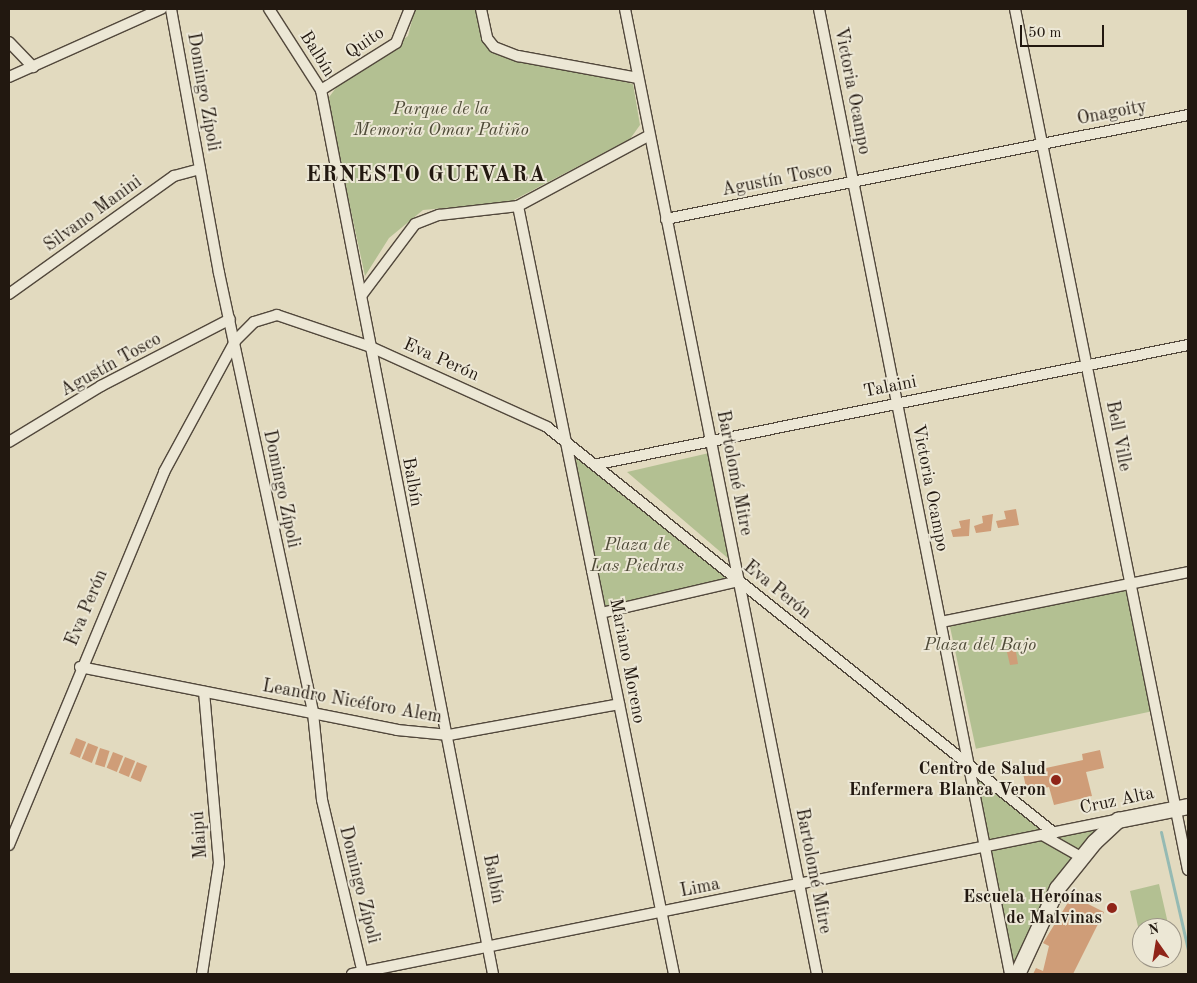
<!DOCTYPE html>
<meta charset="utf-8">
<style>
body{margin:0}
#map{position:relative;width:1197px;height:983px;overflow:hidden;background:#e2dabf;font-family:"Old Standard TT",serif}
div>[style]{position:absolute}
.green>*{inset:0;background:#b3c092;transform-origin:0 0}
.stream>*{height:3px;margin:-1.5px;padding:0 1.5px;transform-origin:1.5px;border-radius:1.5px;background:#95bab3}
.building>*{inset:0;background:#cf9d78;transform-origin:0 0}
.roads{filter:drop-shadow(1px 0 #52483c) drop-shadow(-1px 0 #52483c) drop-shadow(0 1px #52483c) drop-shadow(0 -1px #52483c)}
.street>*{height:10px;margin:-5px;padding:0 5px;transform-origin:5px;border-radius:5px;background:#ece7d5}
.secondary>*{height:15px;margin:-7.5px;padding:0 7.5px;transform-origin:7.5px;border-radius:7.5px;background:#ece7d5}
.dots>*{width:14px;height:14px;translate:-50% -50%;box-sizing:border-box;border:2px solid #ece7d5;border-radius:50%}
span{translate:-50% -50%;white-space:nowrap;text-align:center;line-height:1.15;-webkit-text-stroke:4px #ece7d5;paint-order:stroke}
.street-label{font-size:18px;color:#221810}
.park-label{font-size:18px;color:#4e4a37;font-style:italic}
.poi-label{font-size:18px;color:#221810;font-weight:700}
.right{translate:-100% -50%;text-align:right}
.district-label{font-size:22px;color:#221810;font-weight:700;letter-spacing:1px}
.frame{position:absolute;inset:0;border:10px solid #221810;pointer-events:none}
.north{position:absolute;left:1132px;top:918px;width:50px;height:50px;box-sizing:border-box;background:#ece7d5;border:1px solid #9b9486;border-radius:50%;rotate:347deg;font-size:14px;font-weight:700;line-height:20px;text-align:center;color:#221810}
.north::after{content:'';display:block;margin:auto;width:18px;height:22px;background:#8f2418;clip-path:polygon(50% 0,100% 100%,50% 72%,0 100%)}
.scale{position:absolute;left:1020px;top:25px;width:84px;height:22px;box-sizing:border-box;border:2px solid #221810;border-top:0;padding-left:6px;font-size:15px;line-height:18px;white-space:nowrap;color:#221810;-webkit-text-stroke:4px #ece7d5;paint-order:stroke}
</style>
<div id="map">
<div class="green">
<div style="clip-path:polygon(415px 9px,476px 9px,482px 41px,490px 48px,633px 84px,640px 125px,630px 139px,510px 202px,423px 210px,389px 238px,365px 276px,327px 100px,338px 85px,408px 36px)"></div>
<div style="clip-path:polygon(566px 439px,739px 581px,601px 613px)"></div>
<div style="clip-path:polygon(709px 453px,730px 560px,627px 472px)"></div>
<div style="left:1126px;top:589px;width:125px;height:180px;rotate:78deg"></div>
<div style="clip-path:polygon(967px 764px,1054px 833px,1118px 820px,1094px 842px,1010px 974px)"></div>
<div style="clip-path:polygon(1159px 884px,1169px 928px,1142px 928px,1141px 940px,1130px 891px)"></div>
</div>
<div class="stream">
<div style="left:1161px;top:832px;width:121px;rotate:77.1deg"></div>
</div>
<div class="building">
<div style="clip-path:polygon(1016px 509px,1019px 525px,998px 528px,996px 521px,1006px 519px,1004px 511px)"></div>
<div style="clip-path:polygon(993px 514px,991px 531px,976px 533px,974px 526px,983px 523px,982px 516px)"></div>
<div style="clip-path:polygon(970px 519px,969px 536px,953px 537px,951px 530px,961px 528px,959px 521px)"></div>
<div style="clip-path:polygon(1015px 646px,1018px 664px,1010px 665px,1006px 648px)"></div>
<div style="left:76px;top:738px;width:11px;height:17px;rotate:22deg"></div>
<div style="left:88px;top:743px;width:11px;height:17px;rotate:22deg"></div>
<div style="left:100px;top:748px;width:10px;height:17px;rotate:17deg"></div>
<div style="clip-path:polygon(1100px 750px,1104px 768px,1086px 772px,1092px 796px,1054px 805px,1049px 787px,1027px 792px,1023px 773px,1083px 760px,1082px 754px)"></div>
<div style="left:113px;top:752px;width:11px;height:17px;rotate:22deg"></div>
<div style="left:125px;top:757px;width:11px;height:17px;rotate:22deg"></div>
<div style="left:137px;top:762px;width:11px;height:17px;rotate:22deg"></div>
<div style="clip-path:polygon(1072px 896px,1104px 912px,1073px 974px,1033px 974px,1036px 968px,1043px 971px,1049px 946px,1043px 943px)"></div>
</div>
<div class="roads">
<div class="street">
<div style="left:171px;top:9px;width:268px;rotate:79.7deg"></div>
<div style="left:219px;top:273px;width:450px;rotate:77.9deg"></div>
<div style="left:313px;top:713px;width:87px;rotate:84.1deg"></div>
<div style="left:322px;top:800px;width:179px;rotate:76.7deg"></div>
<div style="left:269px;top:9px;width:96px;rotate:57.3deg"></div>
<div style="left:321px;top:90px;width:901px;rotate:78.99deg"></div>
<div style="left:481px;top:9px;width:30px;rotate:78deg"></div>
<div style="left:487px;top:38px;width:11px;rotate:52deg"></div>
<div style="left:494px;top:47px;width:26px;rotate:21deg"></div>
<div style="left:518px;top:56px;width:122px;rotate:10.4deg"></div>
<div style="left:625px;top:9px;width:984px;rotate:78.75deg"></div>
<div style="left:819px;top:9px;width:984px;rotate:78.8deg"></div>
<div style="left:1015px;top:9px;width:878px;rotate:78.64deg"></div>
<div style="left:9px;top:42px;width:35px;rotate:46deg"></div>
<div style="left:9px;top:77px;width:167px;rotate:-24.1deg"></div>
<div style="left:321px;top:90px;width:89px;rotate:-32.1deg"></div>
<div style="left:396px;top:43px;width:37px;rotate:-68deg"></div>
<div style="left:518px;top:206px;width:784px;rotate:78.52deg"></div>
<div style="left:666px;top:219px;width:532px;rotate:-11.27deg"></div>
<div style="left:9px;top:294px;width:203px;rotate:-35.6deg"></div>
<div style="left:174px;top:176px;width:27px;rotate:-15deg"></div>
<div style="left:361px;top:296px;width:90px;rotate:-53.1deg"></div>
<div style="left:415px;top:224px;width:26px;rotate:-21deg"></div>
<div style="left:439px;top:215px;width:80px;rotate:-6.5deg"></div>
<div style="left:518px;top:206px;width:148px;rotate:-28.3deg"></div>
<div style="left:9px;top:442px;width:108px;rotate:-31.3deg"></div>
<div style="left:101px;top:386px;width:145px;rotate:-27.4deg"></div>
<div style="left:598px;top:464px;width:602px;rotate:-11.4deg"></div>
<div style="left:601px;top:613px;width:142px;rotate:-13.1deg"></div>
<div style="left:941px;top:622px;width:252px;rotate:-11.4deg"></div>
<div style="left:80px;top:667px;width:323px;rotate:11.2deg"></div>
<div style="left:397px;top:730px;width:52px;rotate:5.5deg"></div>
<div style="left:449px;top:735px;width:173px;rotate:-10.3deg"></div>
<div style="left:1044px;top:836px;width:43px;rotate:29.6deg"></div>
<div style="left:9px;top:845px;width:404px;rotate:-67.4deg"></div>
<div style="left:164px;top:472px;width:149px;rotate:-61.5deg"></div>
<div style="left:235px;top:341px;width:27px;rotate:-45deg"></div>
<div style="left:254px;top:322px;width:24px;rotate:-17deg"></div>
<div style="left:277px;top:315px;width:99px;rotate:18.8deg"></div>
<div style="left:371px;top:347px;width:193px;rotate:24.4deg"></div>
<div style="left:547px;top:427px;width:650px;rotate:38.69deg"></div>
<div style="left:202px;top:974px;width:112px;rotate:-81.3deg"></div>
<div style="left:219px;top:863px;width:172px;rotate:-95deg"></div>
<div style="left:352px;top:974px;width:779px;rotate:-11.4deg"></div>
</div>
<div class="secondary">
<div style="left:1017px;top:974px;width:95px;rotate:-65.1deg"></div>
<div style="left:1057px;top:888px;width:59px;rotate:-51.2deg"></div>
<div style="left:1094px;top:842px;width:33px;rotate:-43deg"></div>
<div style="left:1118px;top:820px;width:71px;rotate:-11.3deg"></div>
</div>
</div>
<div class="dots">
<div style="left:1056px;top:780px;background:#8f2418"></div>
<div style="left:1112px;top:908px;background:#8f2418"></div>
</div>
<div class="street-label">
<span style="left:365px;top:43px;rotate:-34deg">Quito</span>
<span style="left:317px;top:54px;rotate:58deg">Balbín</span>
<span style="left:852px;top:91px;rotate:79deg">Victoria Ocampo</span>
<span style="left:203px;top:92px;rotate:80deg">Domingo Zípoli</span>
<span style="left:1112px;top:113px;rotate:-11deg">Onagoity</span>
<span style="left:777px;top:180px;rotate:-11deg">Agustín Tosco</span>
<span style="left:93px;top:214px;rotate:-36deg">Silvano Manini</span>
<span style="left:441px;top:360px;rotate:24deg">Eva Perón</span>
<span style="left:111px;top:365px;rotate:-29deg">Agustín Tosco</span>
<span style="left:890px;top:387px;rotate:-11deg">Talaini</span>
<span style="left:1118px;top:436px;rotate:79deg">Bell Ville</span>
<span style="left:734px;top:473px;rotate:79deg">Bartolomé Mitre</span>
<span style="left:412px;top:482px;rotate:80deg">Balbín</span>
<span style="left:930px;top:488px;rotate:79deg">Victoria Ocampo</span>
<span style="left:281px;top:489px;rotate:78deg">Domingo Zípoli</span>
<span style="left:777px;top:590px;rotate:39deg">Eva Perón</span>
<span style="left:87px;top:608px;rotate:-67deg">Eva Perón</span>
<span style="left:627px;top:661px;rotate:79deg">Mariano Moreno</span>
<span style="left:352px;top:702px;rotate:10deg">Leandro Nicéforo Alem</span>
<span style="left:1117px;top:801px;rotate:-12deg">Cruz Alta</span>
<span style="left:200px;top:835px;rotate:-94deg">Maipú</span>
<span style="left:813px;top:871px;rotate:79deg">Bartolomé Mitre</span>
<span style="left:493px;top:879px;rotate:79deg">Balbín</span>
<span style="left:359px;top:885px;rotate:76deg">Domingo Zípoli</span>
<span style="left:700px;top:888px;rotate:-11deg">Lima</span>
</div>
<div class="park-label">
<span style="left:441px;top:120px">Parque de la<br>Memoria Omar Patiño</span>
<span style="left:637px;top:556px">Plaza de<br>Las Piedras</span>
<span style="left:980px;top:645px">Plaza del Bajo</span>
</div>
<div class="poi-label">
<span class="right" style="left:1046px;top:780px">Centro de Salud<br>Enfermera Blanca Veron</span>
<span class="right" style="left:1102px;top:908px">Escuela Heroínas<br>de Malvinas</span>
</div>
<div class="district-label">
<span style="left:426px;top:176px">ERNESTO GUEVARA</span>
</div>
<div class="frame"></div>
<div class="north">N</div>
<div class="scale">50 m</div>
</div>
